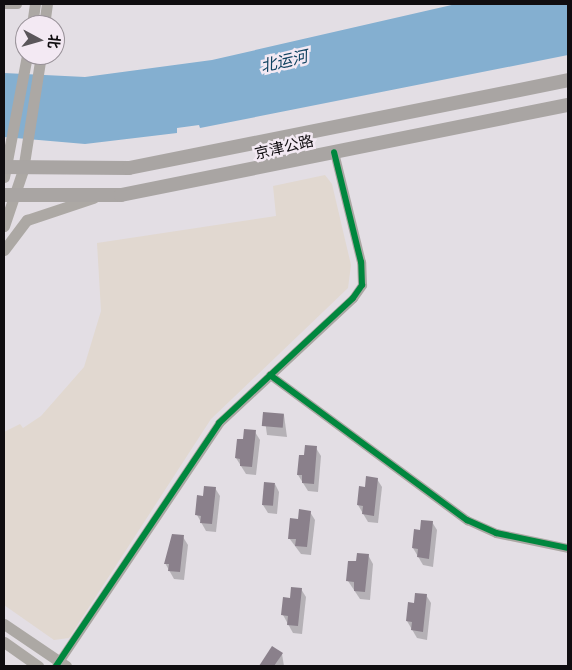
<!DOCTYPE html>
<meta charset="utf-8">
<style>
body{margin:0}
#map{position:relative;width:572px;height:670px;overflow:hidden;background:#e3dee4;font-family:Merriweather,"Noto Sans SC",serif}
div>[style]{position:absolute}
.commercial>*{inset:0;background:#e1d8d0}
.water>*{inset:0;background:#84afd0}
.shadow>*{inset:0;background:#0003}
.building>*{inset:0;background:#8a808b;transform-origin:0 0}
.minor>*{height:9px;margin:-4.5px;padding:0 4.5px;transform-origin:4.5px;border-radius:4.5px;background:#aba7a3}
.major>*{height:11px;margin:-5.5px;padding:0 5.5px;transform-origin:5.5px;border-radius:5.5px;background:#aca8a4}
.highway>*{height:14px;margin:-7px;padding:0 7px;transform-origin:7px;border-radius:7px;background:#a9a5a3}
.cycleway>*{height:6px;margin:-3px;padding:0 3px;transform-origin:3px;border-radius:3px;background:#00873e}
span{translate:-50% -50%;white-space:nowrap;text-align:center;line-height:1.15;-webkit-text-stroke:5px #f3e9f3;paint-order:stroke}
.street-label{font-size:15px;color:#100d10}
.water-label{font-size:16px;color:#114361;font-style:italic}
.frame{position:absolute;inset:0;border:5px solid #100d10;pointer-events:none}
.north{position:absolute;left:15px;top:15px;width:50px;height:50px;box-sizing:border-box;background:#f3e9f3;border:1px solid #989198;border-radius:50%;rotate:96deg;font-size:14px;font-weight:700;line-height:20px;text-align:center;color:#100d10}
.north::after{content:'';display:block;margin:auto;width:18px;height:22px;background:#5a565a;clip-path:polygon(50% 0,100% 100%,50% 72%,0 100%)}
</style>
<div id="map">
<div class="commercial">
<div style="clip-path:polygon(325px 175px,332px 184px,351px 265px,348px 288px,211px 419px,69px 638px,54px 640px,4px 605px,4px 432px,20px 424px,23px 428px,41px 416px,84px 367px,101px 311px,97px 243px,276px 216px,273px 186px)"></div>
</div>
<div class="water">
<div style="clip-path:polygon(456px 4px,568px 4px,568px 55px,200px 128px,199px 125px,177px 128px,177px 133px,85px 144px,4px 137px,4px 73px,85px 77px,212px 60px)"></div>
</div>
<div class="shadow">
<div style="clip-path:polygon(264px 413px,284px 415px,287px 437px,267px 435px)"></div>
<div style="clip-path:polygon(255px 432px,260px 440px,256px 475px,246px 474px,236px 458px)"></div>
<div style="clip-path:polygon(316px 448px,321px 456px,318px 492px,308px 491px,298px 475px,305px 457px)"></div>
<div style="clip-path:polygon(377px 479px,382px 487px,378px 523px,368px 522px,358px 505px)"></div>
<div style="clip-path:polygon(275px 484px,279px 492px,277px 514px,268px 513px,263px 505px)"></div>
<div style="clip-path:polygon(215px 488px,220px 496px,216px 532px,206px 531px,197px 515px,204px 497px)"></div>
<div style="clip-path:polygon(310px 512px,315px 520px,311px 555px,301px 554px,289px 538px)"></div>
<div style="clip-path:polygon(432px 522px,437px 530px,433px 567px,423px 565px,413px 548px)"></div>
<div style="clip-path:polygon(183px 537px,188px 545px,184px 580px,174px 579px,165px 563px)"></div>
<div style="clip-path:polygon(368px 555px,373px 564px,370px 600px,360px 599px,348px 581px)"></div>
<div style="clip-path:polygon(301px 589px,306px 597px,302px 634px,293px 633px,283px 615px)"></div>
<div style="clip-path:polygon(426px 595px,431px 603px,427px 640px,417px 638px,407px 621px,415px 604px)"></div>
<div style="clip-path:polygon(272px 648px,282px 654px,284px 666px,260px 666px)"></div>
</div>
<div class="building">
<div style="left:263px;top:412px;width:21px;height:14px;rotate:5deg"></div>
<div style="clip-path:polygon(244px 429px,256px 430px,252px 467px,240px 466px,240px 459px,235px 458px,237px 439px,243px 439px)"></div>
<div style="clip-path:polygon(305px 445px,317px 446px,314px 484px,302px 483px,302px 475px,297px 475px,299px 455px,304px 455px)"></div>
<div style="clip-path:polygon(366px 476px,378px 478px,374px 516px,362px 514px,363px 506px,357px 505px,359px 486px,365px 487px)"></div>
<div style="left:264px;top:482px;width:11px;height:23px;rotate:5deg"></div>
<div style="clip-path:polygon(204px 486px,216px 487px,212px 524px,200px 523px,201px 516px,195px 515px,197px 495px,203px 496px)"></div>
<div style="clip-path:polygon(299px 509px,311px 511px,307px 547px,295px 546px,296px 539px,288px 539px,290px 518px,298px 519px)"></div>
<div style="clip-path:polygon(421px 520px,433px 521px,429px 559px,417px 557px,418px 549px,412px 548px,414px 529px,420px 530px)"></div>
<div style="clip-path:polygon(172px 534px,184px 535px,180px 572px,168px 571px,169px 564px,164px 564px)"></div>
<div style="clip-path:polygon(357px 553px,369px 554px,365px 592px,354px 591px,354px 582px,346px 581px,348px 561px,356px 561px)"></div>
<div style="clip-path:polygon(291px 587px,302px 588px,298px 626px,287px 625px,288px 616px,281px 615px,283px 597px,290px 598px)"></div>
<div style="clip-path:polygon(415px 593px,427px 594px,423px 632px,411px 630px,412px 622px,406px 621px,408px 602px,414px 603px)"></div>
<div style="clip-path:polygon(272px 646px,283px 653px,274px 666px,259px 666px)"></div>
</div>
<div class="minor">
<div style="left:4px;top:4px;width:13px"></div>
<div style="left:270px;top:375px;width:245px;rotate:36.4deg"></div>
<div style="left:467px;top:520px;width:32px;rotate:24deg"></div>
<div style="left:496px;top:533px;width:74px;rotate:11.8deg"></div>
<div style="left:56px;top:666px;width:293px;rotate:-56.1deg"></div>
<div style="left:219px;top:423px;width:183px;rotate:-43deg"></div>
<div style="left:353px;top:298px;width:16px;rotate:-55deg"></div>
<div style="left:362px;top:285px;width:23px;rotate:-92deg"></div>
<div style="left:361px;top:262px;width:113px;rotate:-103.8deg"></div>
</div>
<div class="major">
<div style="left:32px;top:25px;width:21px;rotate:-82deg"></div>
<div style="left:44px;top:25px;width:21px;rotate:-82deg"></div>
<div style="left:4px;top:177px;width:124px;rotate:-79.3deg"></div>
<div style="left:4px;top:226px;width:59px;rotate:-71.3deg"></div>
<div style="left:23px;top:170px;width:116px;rotate:-81.1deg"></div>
<div style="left:4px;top:250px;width:38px;rotate:-53deg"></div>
<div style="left:27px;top:220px;width:70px;rotate:-18.4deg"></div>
<div style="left:4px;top:624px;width:75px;rotate:34.1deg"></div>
<div style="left:4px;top:642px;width:42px;rotate:35.2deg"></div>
</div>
<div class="highway">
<div style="left:4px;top:167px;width:125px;rotate:0.5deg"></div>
<div style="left:129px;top:168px;width:448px;rotate:-11.3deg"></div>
<div style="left:4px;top:195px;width:117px"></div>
<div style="left:121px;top:195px;width:456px;rotate:-11.4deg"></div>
</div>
<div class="cycleway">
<div style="left:270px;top:375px;width:245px;rotate:36.4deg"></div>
<div style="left:467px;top:520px;width:32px;rotate:24deg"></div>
<div style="left:496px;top:533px;width:74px;rotate:11.8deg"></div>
<div style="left:56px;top:666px;width:293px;rotate:-56.1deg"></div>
<div style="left:219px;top:423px;width:183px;rotate:-43deg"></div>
<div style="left:353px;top:298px;width:16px;rotate:-55deg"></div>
<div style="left:362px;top:285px;width:23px;rotate:-92deg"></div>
<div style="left:361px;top:262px;width:113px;rotate:-103.8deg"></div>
</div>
<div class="street-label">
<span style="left:284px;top:147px;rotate:-13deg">京津公路</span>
</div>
<div class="water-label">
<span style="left:284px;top:61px;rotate:-13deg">北运河</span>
</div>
<div class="frame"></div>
<div class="north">北</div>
</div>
